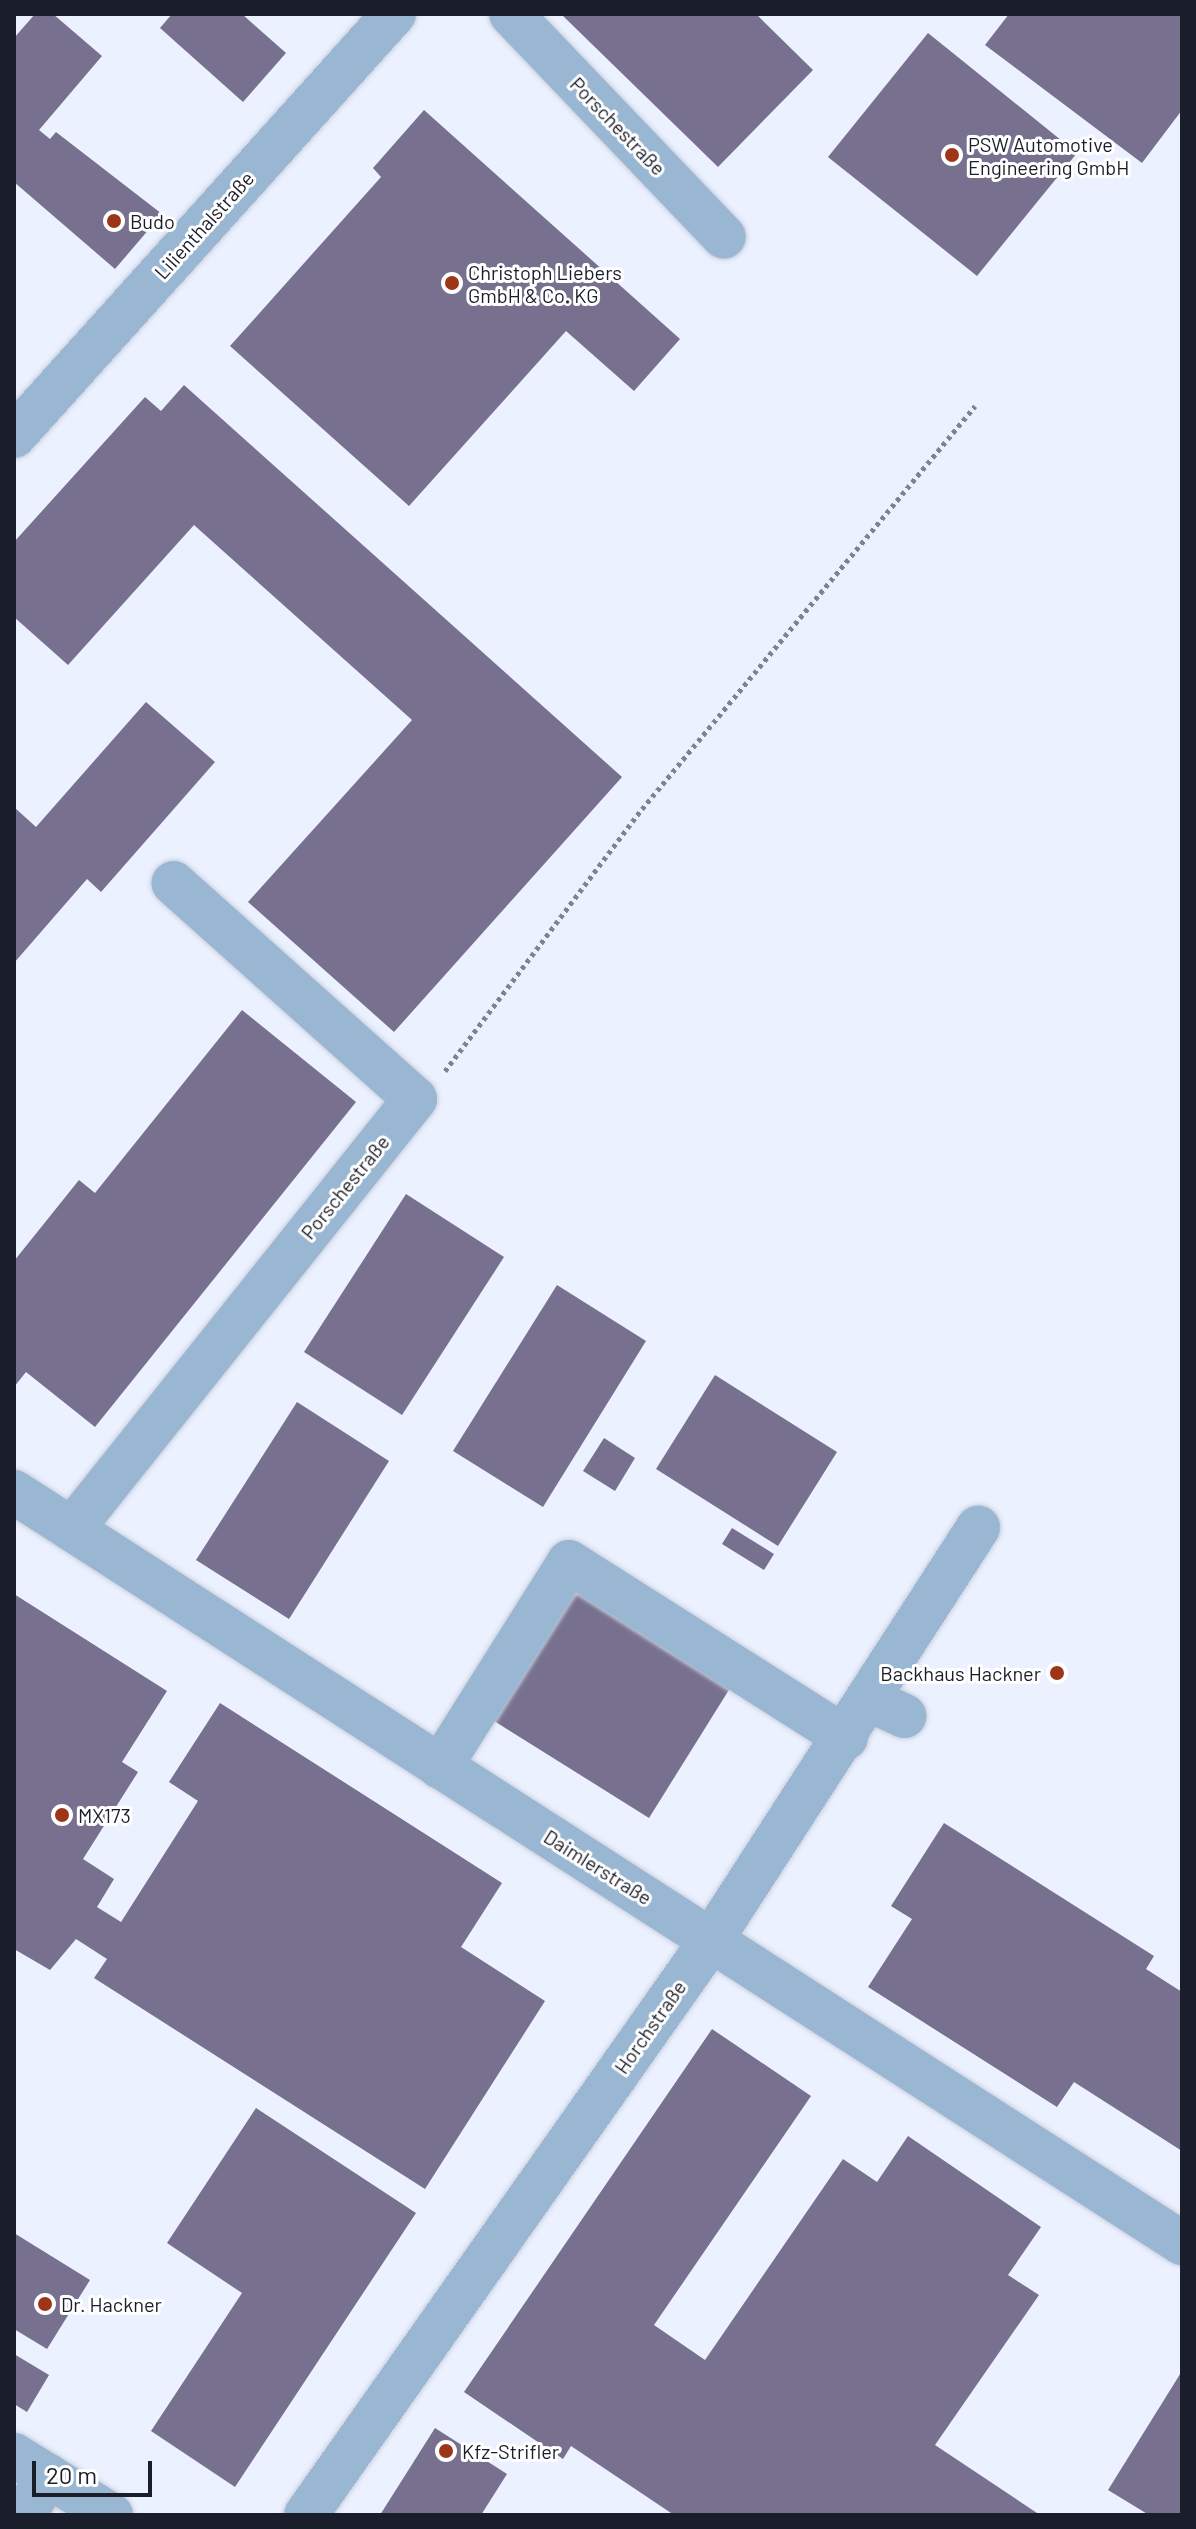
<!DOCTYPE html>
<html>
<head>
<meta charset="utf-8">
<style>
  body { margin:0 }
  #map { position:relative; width:1196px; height:2529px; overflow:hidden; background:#ecf1ff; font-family:Barlow,sans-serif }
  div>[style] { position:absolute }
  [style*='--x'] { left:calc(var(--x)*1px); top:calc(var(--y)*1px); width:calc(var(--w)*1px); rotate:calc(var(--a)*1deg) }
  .building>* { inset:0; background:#77708f }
  .path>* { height:5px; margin-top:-2.5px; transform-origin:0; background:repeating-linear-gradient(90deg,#7f8390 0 4px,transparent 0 8px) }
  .roads { filter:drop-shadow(0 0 2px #cacfdd) drop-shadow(0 0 2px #cacfdd) }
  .minor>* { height:44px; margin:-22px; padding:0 22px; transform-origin:22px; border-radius:22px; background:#99b7d2 }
  .dots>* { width:22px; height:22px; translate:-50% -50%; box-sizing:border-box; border:4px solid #fff; border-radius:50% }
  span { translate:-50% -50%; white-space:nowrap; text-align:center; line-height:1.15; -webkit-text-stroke:6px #fff; paint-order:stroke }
  .street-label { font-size:20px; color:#1a1e2a }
  .poi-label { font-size:20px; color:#1a1e2a }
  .left { translate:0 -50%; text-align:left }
  .right { translate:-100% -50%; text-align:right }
  .frame { position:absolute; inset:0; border:16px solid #1a1e2a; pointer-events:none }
  .scale { position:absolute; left:32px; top:2461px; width:120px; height:36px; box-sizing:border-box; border:4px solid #1a1e2a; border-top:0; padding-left:10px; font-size:24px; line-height:28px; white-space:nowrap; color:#1a1e2a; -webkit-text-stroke:6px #fff; paint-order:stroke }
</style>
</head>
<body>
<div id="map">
  <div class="building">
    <i style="clip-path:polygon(35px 14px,53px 14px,102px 56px,39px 130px,50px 139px,56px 132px,162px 214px,115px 269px,14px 182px,14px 38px)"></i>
    <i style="clip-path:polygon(172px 14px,242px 14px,286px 53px,243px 102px,160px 28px)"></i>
    <i style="clip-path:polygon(561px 14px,756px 14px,813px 70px,718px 167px)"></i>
    <i style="clip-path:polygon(1009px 14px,1182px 14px,1182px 110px,1142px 163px,985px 45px)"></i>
    <i style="clip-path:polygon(928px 33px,1077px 153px,977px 276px,828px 157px)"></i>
    <i style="clip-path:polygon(424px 110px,680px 339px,634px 391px,566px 331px,409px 506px,230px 346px,381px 177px,373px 168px)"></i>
    <i style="clip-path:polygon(184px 385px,622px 777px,394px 1032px,248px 902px,412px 720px,194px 525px,68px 665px,14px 617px,14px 542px,145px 397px,161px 411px)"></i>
    <i style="clip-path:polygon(146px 702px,215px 762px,101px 892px,87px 879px,14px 963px,14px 807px,36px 827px)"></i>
    <i style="clip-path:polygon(242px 1010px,356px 1102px,95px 1427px,26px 1372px,14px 1387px,14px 1261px,79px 1180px,95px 1193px)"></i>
    <i style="clip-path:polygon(406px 1194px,504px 1257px,402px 1415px,304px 1352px)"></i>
    <i style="clip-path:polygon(557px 1285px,646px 1341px,543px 1507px,453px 1451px)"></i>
    <i style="clip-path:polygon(715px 1375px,837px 1452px,778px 1546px,656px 1469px)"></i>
    <i style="clip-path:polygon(297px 1402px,389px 1461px,289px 1619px,196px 1560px)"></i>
    <i style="clip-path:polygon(604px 1438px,635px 1458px,615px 1491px,583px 1471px)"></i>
    <i style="clip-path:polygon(732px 1528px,774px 1554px,764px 1570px,722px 1544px)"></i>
    <i style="clip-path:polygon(574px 1587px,732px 1685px,649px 1818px,491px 1719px)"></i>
    <i style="clip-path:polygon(14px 1594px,167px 1691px,122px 1762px,138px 1772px,83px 1859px,114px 1879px,97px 1907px,121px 1922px,198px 1801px,169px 1782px,220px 1703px,502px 1883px,461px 1947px,545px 2001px,425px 2189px,94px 1978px,107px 1959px,76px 1939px,50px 1970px,14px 1949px)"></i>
    <i style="clip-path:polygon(944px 1823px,1154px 1956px,1146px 1969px,1182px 1992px,1182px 2151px,1074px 2082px,1057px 2107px,868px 1987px,912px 1919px,891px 1906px)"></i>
    <i style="clip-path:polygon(712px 2029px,811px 2096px,654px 2325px,705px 2360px,843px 2159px,877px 2182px,908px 2136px,1041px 2227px,1008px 2275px,1039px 2295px,935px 2445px,1040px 2515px,674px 2515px,571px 2446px,563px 2459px,464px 2392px)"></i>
    <i style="clip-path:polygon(256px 2108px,416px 2213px,235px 2487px,151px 2431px,242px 2293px,167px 2243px)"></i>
    <i style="clip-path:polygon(14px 2233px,90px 2280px,47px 2349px,14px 2329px)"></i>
    <i style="clip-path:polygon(14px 2354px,49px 2375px,27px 2412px,14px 2404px)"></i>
    <i style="clip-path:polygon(1182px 2371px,1182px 2515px,1149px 2515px,1108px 2490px)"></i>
    <i style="clip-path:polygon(435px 2428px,507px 2474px,481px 2515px,380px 2515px)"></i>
  </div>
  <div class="path">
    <i style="--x:445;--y:1071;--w:328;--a:-53.1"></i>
    <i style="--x:642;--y:809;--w:523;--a:-50.43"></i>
  </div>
  <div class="roads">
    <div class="minor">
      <i style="--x:511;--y:14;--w:308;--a:46.3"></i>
      <i style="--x:14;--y:436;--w:568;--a:-48"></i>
      <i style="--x:14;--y:1492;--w:1389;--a:32.74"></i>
      <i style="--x:72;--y:1529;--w:550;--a:-51.42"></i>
      <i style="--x:415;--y:1099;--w:324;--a:-138.2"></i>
      <i style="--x:870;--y:1700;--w:38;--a:25"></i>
      <i style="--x:440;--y:1767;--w:242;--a:-57.8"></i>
      <i style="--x:569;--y:1562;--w:328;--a:32.4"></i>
      <i style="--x:14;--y:2455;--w:114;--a:31.7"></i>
      <i style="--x:24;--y:2515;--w:46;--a:-58.4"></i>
      <i style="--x:306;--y:2515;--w:705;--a:-54.82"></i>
      <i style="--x:712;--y:1939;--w:490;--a:-57.1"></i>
    </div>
  </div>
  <div class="dots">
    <i style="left:952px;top:155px;background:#9d3518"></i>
    <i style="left:114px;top:221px;background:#9d3518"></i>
    <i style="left:452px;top:283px;background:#9d3518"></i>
    <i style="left:1057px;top:1673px;background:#9d3518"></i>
    <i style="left:62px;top:1815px;background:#9d3518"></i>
    <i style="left:45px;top:2304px;background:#9d3518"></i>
    <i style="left:446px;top:2451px;background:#9d3518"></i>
  </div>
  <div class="street-label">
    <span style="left:618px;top:126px;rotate:46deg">Porschestraße</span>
    <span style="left:204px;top:225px;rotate:-48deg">Lilienthalstraße</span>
    <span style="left:345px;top:1187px;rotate:-51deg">Porschestraße</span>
    <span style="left:598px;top:1867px;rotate:32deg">Daimlerstraße</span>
    <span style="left:650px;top:2027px;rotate:-55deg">Horchstraße</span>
  </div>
  <div class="poi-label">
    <span class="left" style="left:968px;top:156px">PSW Automotive<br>Engineering GmbH</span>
    <span class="left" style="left:130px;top:221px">Budo</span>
    <span class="left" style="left:468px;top:284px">Christoph Liebers<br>GmbH &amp; Co. KG</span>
    <span class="right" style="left:1041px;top:1673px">Backhaus Hackner</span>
    <span class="left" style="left:78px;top:1815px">MX173</span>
    <span class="left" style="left:61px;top:2304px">Dr. Hackner</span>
    <span class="left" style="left:462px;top:2451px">Kfz-Strifler</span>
  </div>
  <div class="frame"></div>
  <div class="scale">20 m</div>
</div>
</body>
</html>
